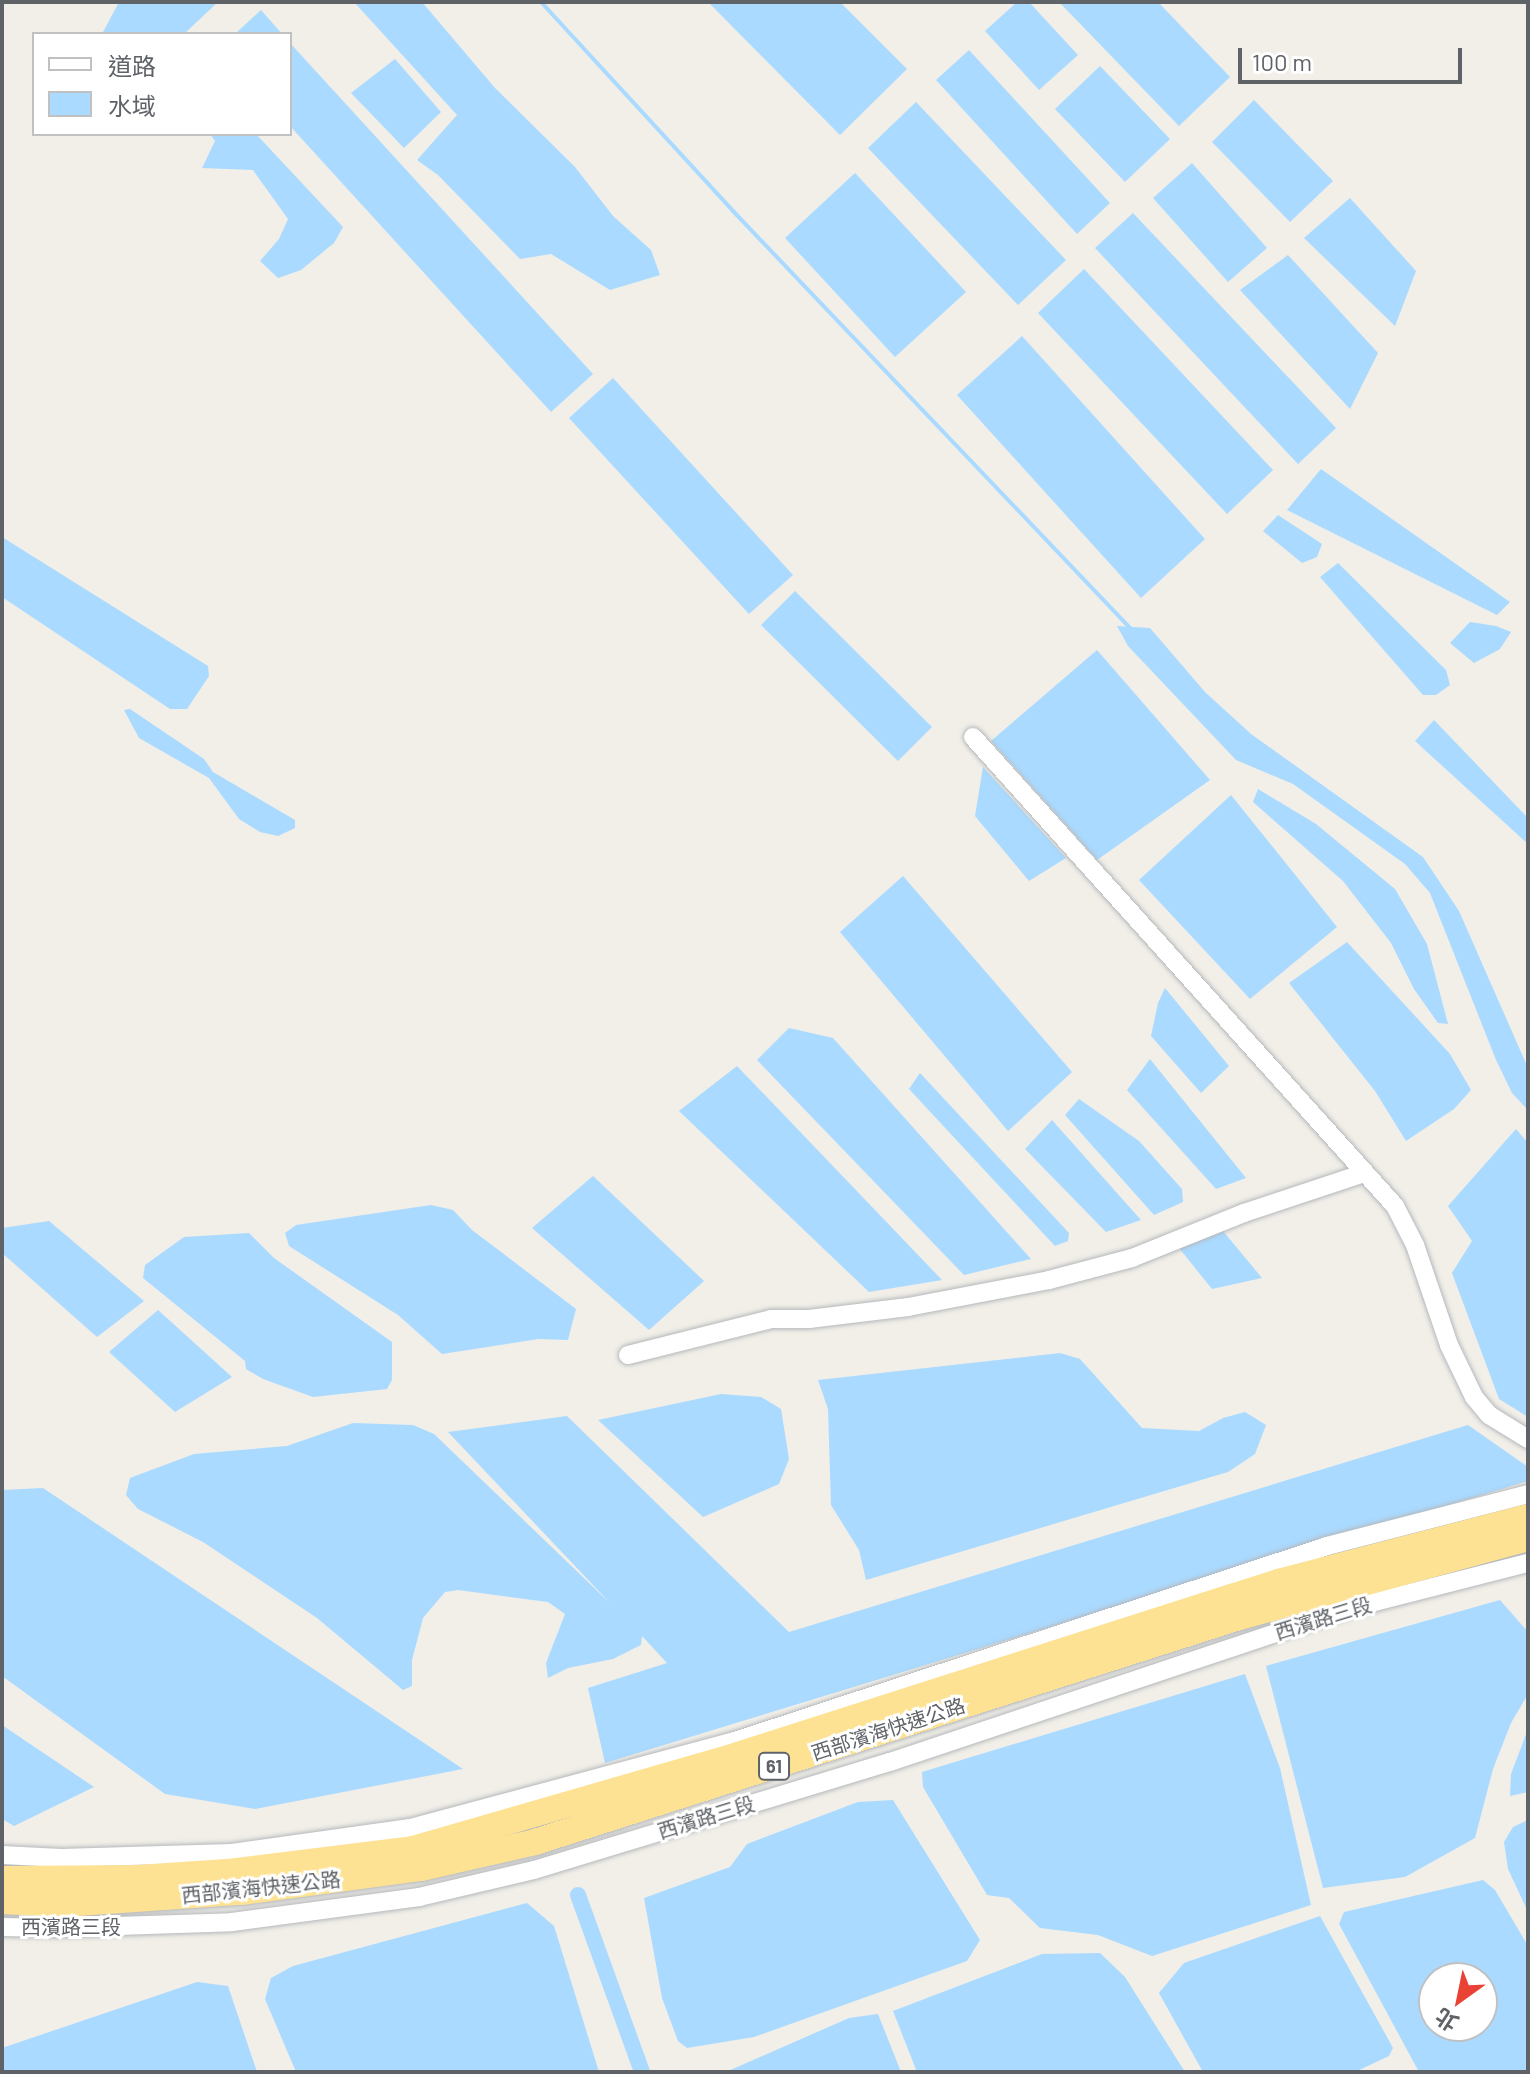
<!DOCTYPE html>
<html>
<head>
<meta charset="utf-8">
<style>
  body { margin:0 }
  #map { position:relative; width:1530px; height:2074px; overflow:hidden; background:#f1efe8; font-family:Barlow,"Noto Sans TC",sans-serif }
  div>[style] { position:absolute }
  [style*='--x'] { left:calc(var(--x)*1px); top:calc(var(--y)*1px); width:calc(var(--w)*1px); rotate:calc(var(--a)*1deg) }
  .water>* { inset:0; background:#aadaff }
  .stream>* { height:4px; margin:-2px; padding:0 2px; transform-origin:2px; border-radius:2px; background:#aadaff }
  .canal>* { height:16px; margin:-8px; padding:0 8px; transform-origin:8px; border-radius:8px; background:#aadaff }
  .roads { filter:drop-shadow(0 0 2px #b5b8bc) drop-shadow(0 0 2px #b5b8bc) }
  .minor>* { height:18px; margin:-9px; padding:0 9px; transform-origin:9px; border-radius:9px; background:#fff }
  .highway>* { height:26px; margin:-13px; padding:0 13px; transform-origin:13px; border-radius:13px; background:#fde293 }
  span { translate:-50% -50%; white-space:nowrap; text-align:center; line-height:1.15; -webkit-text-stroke:6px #fff; paint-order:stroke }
  .shield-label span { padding:2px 6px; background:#fff; border:2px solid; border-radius:6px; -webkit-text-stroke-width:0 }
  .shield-label { font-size:18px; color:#5f6368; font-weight:700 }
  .street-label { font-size:20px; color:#5f6368 }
  .frame { position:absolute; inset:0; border:4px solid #5f6368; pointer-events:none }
  .legend { position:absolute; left:32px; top:32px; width:260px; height:104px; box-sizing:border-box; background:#fff; border:2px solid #bfc1c3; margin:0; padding:10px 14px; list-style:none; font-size:24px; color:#5f6368 }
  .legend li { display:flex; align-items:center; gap:16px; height:40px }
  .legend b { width:40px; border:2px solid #bfc1c3 }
  .north { position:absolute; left:1418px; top:1962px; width:80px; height:80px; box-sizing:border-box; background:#fff; border:2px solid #bfc1c3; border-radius:50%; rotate:213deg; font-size:22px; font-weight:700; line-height:32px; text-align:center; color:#5f6368 }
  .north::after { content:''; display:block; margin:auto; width:28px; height:36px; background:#ea4335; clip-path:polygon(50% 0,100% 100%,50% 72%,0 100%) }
  .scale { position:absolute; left:1238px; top:48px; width:224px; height:36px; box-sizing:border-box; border:4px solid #5f6368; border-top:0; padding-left:10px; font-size:24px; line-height:28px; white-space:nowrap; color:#5f6368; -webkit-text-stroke:6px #fff; paint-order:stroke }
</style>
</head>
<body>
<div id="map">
  <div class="water">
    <i style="clip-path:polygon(119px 2px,218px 2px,184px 34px,102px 34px)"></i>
    <i style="clip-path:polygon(354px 2px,422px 2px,495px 88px,575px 167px,613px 216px,651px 250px,660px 275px,610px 290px,551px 254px,520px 259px,438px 175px,417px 160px,457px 115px)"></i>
    <i style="clip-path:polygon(708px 2px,840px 2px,907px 69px,840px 135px)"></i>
    <i style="clip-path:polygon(1017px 2px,1029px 2px,1078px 55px,1039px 90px,985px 31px)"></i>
    <i style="clip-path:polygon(1059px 2px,1158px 2px,1230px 77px,1179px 126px)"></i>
    <i style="clip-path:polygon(261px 10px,282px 34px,235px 34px)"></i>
    <i style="clip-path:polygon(290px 43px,593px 374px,551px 412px,290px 126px)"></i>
    <i style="clip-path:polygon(969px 50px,1110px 203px,1077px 234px,936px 80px)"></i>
    <i style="clip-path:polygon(395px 59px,441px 112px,404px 148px,351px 93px)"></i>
    <i style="clip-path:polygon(1100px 66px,1170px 139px,1125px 182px,1055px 109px)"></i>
    <i style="clip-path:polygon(1254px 100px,1333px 181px,1290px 222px,1212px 142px)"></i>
    <i style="clip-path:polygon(916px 102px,1066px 260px,1018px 305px,868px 148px)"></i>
    <i style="clip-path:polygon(210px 134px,256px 134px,343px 227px,334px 243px,301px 270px,278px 278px,260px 261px,279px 239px,288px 219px,253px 170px,202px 168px,215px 141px)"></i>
    <i style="clip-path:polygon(1192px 163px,1267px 248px,1228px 282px,1153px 198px)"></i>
    <i style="clip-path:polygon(855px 173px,966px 292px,895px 357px,785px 238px)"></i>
    <i style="clip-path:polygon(1350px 198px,1416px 271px,1395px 326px,1304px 238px)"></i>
    <i style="clip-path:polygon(1133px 213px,1336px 428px,1298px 464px,1095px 248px)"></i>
    <i style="clip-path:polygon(1288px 255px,1378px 353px,1350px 409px,1240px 290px)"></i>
    <i style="clip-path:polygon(1084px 269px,1273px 470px,1227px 514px,1038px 313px)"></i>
    <i style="clip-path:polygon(1022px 336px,1205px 539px,1141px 598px,957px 395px)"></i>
    <i style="clip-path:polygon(613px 378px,793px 575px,749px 614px,569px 418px)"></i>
    <i style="clip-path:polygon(1321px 469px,1510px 602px,1497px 615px,1287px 510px)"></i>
    <i style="clip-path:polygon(1278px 515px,1322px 544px,1317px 557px,1302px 563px,1263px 531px)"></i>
    <i style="clip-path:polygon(2px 537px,208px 666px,209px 676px,187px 709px,170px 709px,2px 597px)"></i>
    <i style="clip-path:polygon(1338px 563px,1446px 670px,1450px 685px,1436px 695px,1423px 695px,1320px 577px)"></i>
    <i style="clip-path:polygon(795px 591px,932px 727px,898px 761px,761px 625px)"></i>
    <i style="clip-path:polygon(1470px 622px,1496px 626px,1511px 632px,1500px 649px,1474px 663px,1450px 643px)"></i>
    <i style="clip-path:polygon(1117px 626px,1150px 628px,1205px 692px,1251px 734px,1423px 857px,1459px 911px,1528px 1068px,1528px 1110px,1512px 1093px,1496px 1060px,1430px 893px,1405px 864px,1293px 784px,1236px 760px,1128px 646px)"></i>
    <i style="clip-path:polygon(1097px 650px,1210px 780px,1097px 860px,991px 741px)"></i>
    <i style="clip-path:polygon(130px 709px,204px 759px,213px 772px,295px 820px,295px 828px,278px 836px,260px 832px,239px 819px,209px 778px,139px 738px,124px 710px)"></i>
    <i style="clip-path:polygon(1434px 720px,1528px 818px,1528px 844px,1415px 741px)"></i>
    <i style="clip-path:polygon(983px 767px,1066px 858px,1029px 881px,975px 816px)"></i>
    <i style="clip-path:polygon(1258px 789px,1316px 824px,1395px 889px,1427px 944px,1448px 1024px,1438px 1023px,1414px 989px,1391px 943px,1343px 881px,1253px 802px)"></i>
    <i style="clip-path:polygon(1231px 795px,1337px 927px,1250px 999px,1139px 880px)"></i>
    <i style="clip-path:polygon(903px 876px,1072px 1072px,1008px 1131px,840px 932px)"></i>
    <i style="clip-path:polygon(1347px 942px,1450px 1054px,1471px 1090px,1454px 1109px,1406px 1141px,1375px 1091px,1289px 983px)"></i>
    <i style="clip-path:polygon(1165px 988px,1229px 1066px,1201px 1093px,1151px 1036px,1158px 1003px)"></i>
    <i style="clip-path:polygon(789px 1028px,833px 1038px,1031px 1259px,964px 1275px,757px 1060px)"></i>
    <i style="clip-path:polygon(1150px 1059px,1246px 1178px,1216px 1189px,1127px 1090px)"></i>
    <i style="clip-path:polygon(737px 1066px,942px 1280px,869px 1292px,679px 1111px)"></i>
    <i style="clip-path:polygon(920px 1073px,1069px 1233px,1068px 1241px,1055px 1246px,909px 1089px)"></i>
    <i style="clip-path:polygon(1079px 1099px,1139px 1141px,1182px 1189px,1183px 1202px,1154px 1215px,1065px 1115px)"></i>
    <i style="clip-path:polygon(1052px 1120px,1141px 1220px,1106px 1232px,1025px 1149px)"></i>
    <i style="clip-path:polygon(1516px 1129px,1528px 1143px,1528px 1417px,1499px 1399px,1452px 1273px,1472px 1241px,1448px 1206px)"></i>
    <i style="clip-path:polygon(593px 1176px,704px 1281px,649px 1330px,532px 1228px)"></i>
    <i style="clip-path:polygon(431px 1205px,453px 1210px,472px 1230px,576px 1309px,568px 1340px,538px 1339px,442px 1354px,398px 1315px,289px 1246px,285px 1233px,296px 1225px)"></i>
    <i style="clip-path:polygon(49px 1221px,144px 1301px,97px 1337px,2px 1253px,2px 1228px)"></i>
    <i style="clip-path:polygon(1223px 1231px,1262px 1278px,1212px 1289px,1179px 1248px)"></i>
    <i style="clip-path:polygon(249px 1233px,274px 1258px,392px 1342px,392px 1380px,387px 1389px,313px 1397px,263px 1379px,246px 1369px,245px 1361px,143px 1278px,145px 1265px,184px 1237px)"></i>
    <i style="clip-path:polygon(158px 1310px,232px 1377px,175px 1412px,109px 1352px)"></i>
    <i style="clip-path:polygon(1060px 1353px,1080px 1359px,1142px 1428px,1199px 1431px,1223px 1418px,1245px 1412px,1266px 1425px,1255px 1454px,1228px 1472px,866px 1580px,859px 1550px,831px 1505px,828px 1409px,818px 1380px)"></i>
    <i style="clip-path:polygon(721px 1394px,761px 1397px,781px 1409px,789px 1459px,779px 1484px,703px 1517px,598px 1420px)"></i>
    <i style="clip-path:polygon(567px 1416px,789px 1632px,1468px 1425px,1528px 1467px,1528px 1481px,605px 1763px,588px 1688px,667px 1663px,642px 1636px,641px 1645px,613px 1659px,568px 1668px,548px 1678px,546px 1663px,565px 1614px,548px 1602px,458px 1590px,445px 1592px,423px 1618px,412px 1660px,412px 1686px,403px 1690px,317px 1618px,203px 1542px,138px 1509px,126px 1495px,130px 1478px,194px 1454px,287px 1446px,353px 1423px,413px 1425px,434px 1434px,611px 1604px,448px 1432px)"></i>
    <i style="clip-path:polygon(43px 1488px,463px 1769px,255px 1809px,165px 1794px,2px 1676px,2px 1490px)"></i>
    <i style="clip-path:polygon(1500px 1600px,1528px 1632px,1528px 1694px,1511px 1723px,1493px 1769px,1475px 1838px,1405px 1877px,1323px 1888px,1266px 1666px)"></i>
    <i style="clip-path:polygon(1245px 1674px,1280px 1768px,1311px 1905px,1152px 1956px,1098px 1935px,1040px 1928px,1009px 1898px,987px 1895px,923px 1787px,922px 1772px)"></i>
    <i style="clip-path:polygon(2px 1725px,94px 1787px,14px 1826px,2px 1819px)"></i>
    <i style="clip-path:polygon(1528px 1729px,1528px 1792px,1510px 1796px,1511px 1774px)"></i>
    <i style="clip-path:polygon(893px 1800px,980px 1940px,967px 1961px,754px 2037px,687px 2048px,678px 2041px,662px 1998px,644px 1898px,730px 1867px,747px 1844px,858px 1802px)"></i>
    <i style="clip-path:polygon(1528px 1820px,1528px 1912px,1508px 1869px,1504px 1842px,1513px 1827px)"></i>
    <i style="clip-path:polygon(evenodd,1483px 1880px,1495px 1890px,1528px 1946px,1528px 2072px,1419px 2072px,1339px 1924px,1344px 1912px,1483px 1880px,1434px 1978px,1482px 1978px,1482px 2026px,1434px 2026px,1434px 1978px)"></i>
    <i style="clip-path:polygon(527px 1903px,554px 1926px,599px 2072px,296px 2072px,265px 1999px,271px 1978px,293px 1966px)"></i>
    <i style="clip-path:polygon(1320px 1916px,1393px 2048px,1389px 2056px,1355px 2072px,1203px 2072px,1159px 1993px,1184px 1963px)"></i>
    <i style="clip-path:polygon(1100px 1953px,1125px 1977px,1185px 2072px,917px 2072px,893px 2011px,1042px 1954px)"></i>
    <i style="clip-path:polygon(197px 1982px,228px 1986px,257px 2072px,2px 2072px,2px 2048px)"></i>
    <i style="clip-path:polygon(878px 2014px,901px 2072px,726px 2072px,849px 2018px)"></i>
  </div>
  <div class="stream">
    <i style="--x:541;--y:2;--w:284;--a:47.4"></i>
    <i style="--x:733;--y:211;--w:577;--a:46.4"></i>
  </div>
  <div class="canal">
    <i style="--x:578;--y:1895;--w:188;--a:70.1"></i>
  </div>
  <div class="roads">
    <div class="minor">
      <i style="--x:973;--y:737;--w:631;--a:48.02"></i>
      <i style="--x:1395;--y:1206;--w:44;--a:62.9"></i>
      <i style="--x:1415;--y:1245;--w:106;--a:71.2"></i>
      <i style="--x:1449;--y:1345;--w:58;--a:64.3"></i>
      <i style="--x:1474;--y:1397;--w:23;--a:50"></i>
      <i style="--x:1489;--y:1415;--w:46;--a:31.6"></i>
      <i style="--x:628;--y:1355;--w:147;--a:-14.1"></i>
      <i style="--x:771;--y:1319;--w:38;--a:0"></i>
      <i style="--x:809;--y:1319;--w:100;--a:-6.9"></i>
      <i style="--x:908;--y:1307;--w:144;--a:-10.8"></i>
      <i style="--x:1049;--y:1280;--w:86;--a:-14.8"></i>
      <i style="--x:1132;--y:1258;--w:121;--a:-21.9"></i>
      <i style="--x:1244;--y:1213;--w:126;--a:-18.4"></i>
      <i style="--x:2;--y:1855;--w:59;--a:2.9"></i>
      <i style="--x:61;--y:1858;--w:171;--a:-1.7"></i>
      <i style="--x:232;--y:1853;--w:180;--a:-8"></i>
      <i style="--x:410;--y:1828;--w:336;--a:-15"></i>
      <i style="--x:735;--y:1741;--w:623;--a:-18.23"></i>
      <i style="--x:1327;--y:1546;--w:208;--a:-14.5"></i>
      <i style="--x:2;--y:1927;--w:53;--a:1.1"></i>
      <i style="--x:55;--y:1928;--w:177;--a:-1.9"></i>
      <i style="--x:232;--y:1922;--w:189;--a:-7.6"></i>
      <i style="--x:419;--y:1897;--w:118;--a:-13.2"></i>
      <i style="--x:534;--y:1870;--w:372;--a:-16.9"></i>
      <i style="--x:890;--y:1762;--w:482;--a:-18.5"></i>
      <i style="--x:1347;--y:1609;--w:187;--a:-14.3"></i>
    </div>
    <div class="highway">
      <i style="--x:2;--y:1879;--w:136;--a:-0.4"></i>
      <i style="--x:138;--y:1878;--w:99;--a:-4"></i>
      <i style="--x:237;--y:1871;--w:177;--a:-7.1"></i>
      <i style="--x:413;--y:1849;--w:338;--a:-16.1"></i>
      <i style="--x:738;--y:1755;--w:567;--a:-17.76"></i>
      <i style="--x:1278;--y:1582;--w:258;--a:-14.6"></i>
      <i style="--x:2;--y:1901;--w:61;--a:2.8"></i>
      <i style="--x:63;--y:1904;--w:178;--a:-3.9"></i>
      <i style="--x:241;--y:1892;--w:182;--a:-7.6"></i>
      <i style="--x:421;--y:1868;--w:117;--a:-12.8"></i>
      <i style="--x:535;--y:1842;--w:739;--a:-17.72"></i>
      <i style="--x:1239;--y:1617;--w:300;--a:-15.3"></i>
    </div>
  </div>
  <div class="shield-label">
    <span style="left:774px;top:1766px">61</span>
  </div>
  <div class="street-label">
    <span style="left:1323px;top:1618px;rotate:-17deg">西濱路三段</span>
    <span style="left:888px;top:1729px;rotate:-18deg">西部濱海快速公路</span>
    <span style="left:706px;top:1817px;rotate:-17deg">西濱路三段</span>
    <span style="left:261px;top:1887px;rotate:-6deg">西部濱海快速公路</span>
    <span style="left:71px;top:1926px">西濱路三段</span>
  </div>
  <div class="frame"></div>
  <ul class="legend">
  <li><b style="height:10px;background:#fff"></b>道路</li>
  <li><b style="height:22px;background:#aadaff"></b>水域</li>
  </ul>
  <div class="north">北</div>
  <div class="scale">100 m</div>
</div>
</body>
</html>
